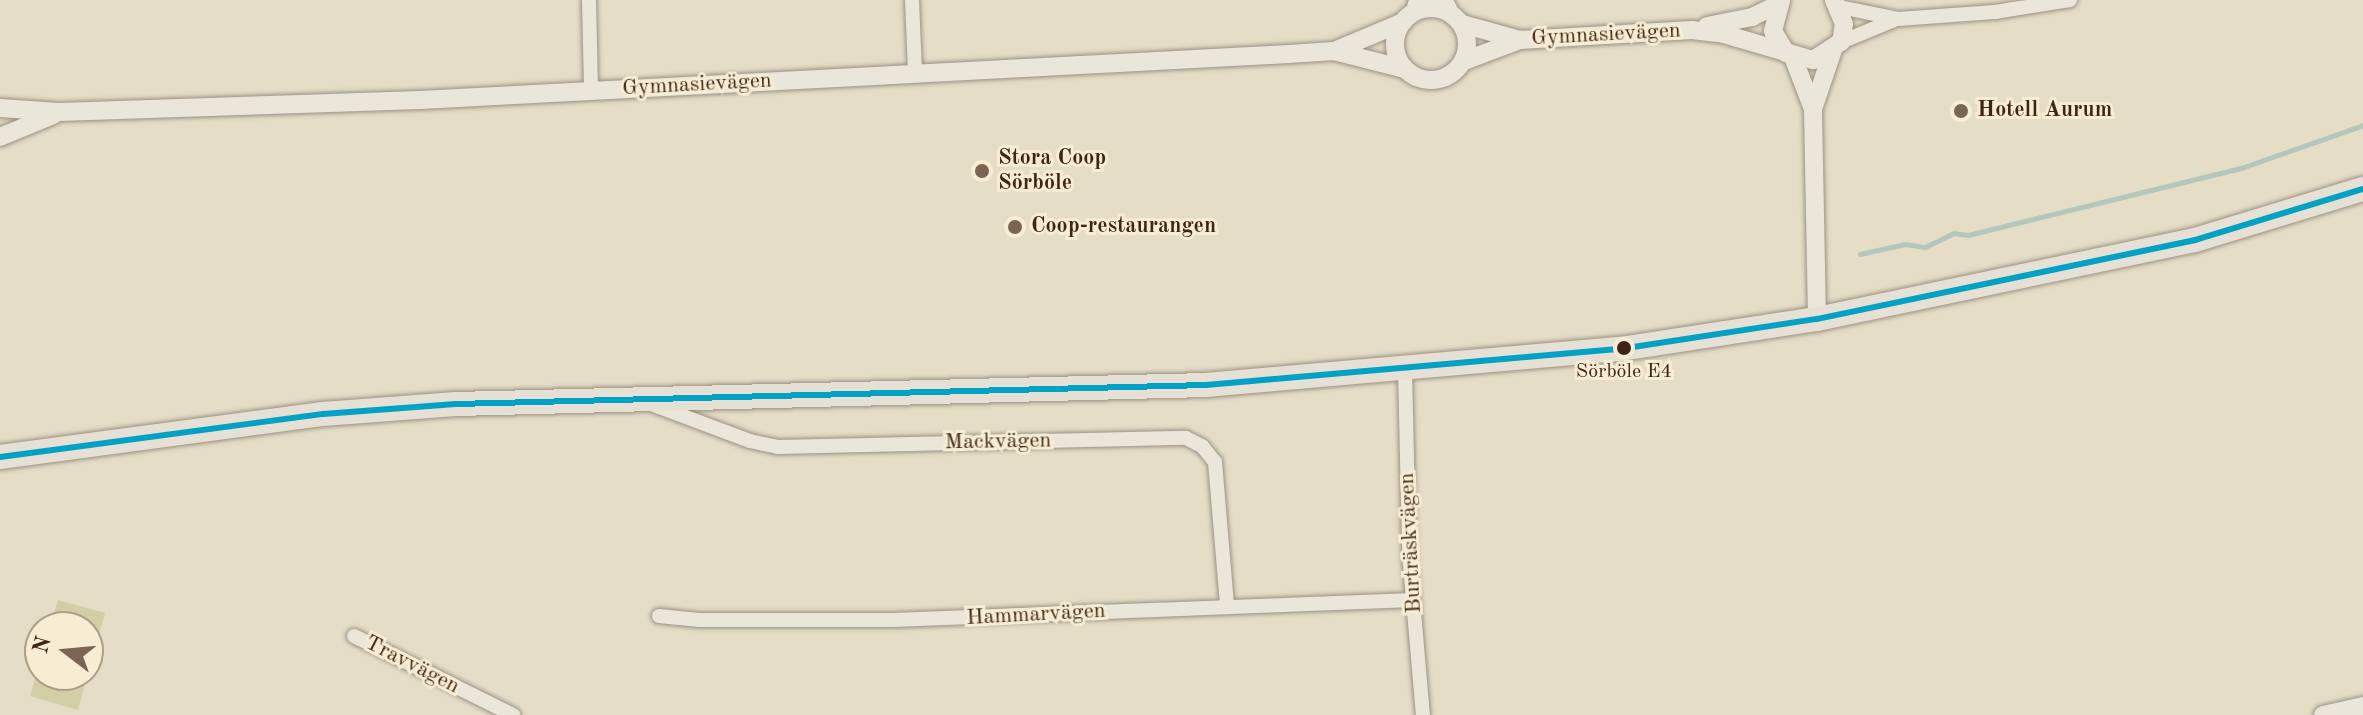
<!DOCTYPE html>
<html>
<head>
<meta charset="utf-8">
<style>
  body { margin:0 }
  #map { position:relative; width:2363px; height:715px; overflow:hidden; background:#e5ddc6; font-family:"Old Standard TT",serif }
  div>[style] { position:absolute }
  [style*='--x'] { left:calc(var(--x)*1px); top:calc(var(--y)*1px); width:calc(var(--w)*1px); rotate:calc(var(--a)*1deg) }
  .green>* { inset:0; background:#d2cea5 }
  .stream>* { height:5px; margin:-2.5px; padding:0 2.5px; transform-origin:2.5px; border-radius:2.5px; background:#b3c7bc }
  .roads { filter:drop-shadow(0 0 2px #9b9284) drop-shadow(0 0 2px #9b9284) }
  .minor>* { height:14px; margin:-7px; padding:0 7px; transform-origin:7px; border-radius:7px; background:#eae6da }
  .tertiary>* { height:18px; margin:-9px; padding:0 9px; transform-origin:9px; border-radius:9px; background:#eae6da }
  .tertiary>.ring { margin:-9px; padding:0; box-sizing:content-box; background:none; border:18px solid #eae6da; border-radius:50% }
  .trunk>* { height:24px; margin:-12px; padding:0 12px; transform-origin:12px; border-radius:12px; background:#e6e1d4 }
  .bus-1>* { height:6px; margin:-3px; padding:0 3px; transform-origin:3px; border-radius:3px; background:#03a2c5 }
  .dots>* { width:22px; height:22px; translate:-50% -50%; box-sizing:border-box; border:4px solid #f7edd2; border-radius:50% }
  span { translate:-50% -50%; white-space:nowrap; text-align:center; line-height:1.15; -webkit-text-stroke:6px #f7edd2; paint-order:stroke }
  .bus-label { font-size:20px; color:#402517 }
  .street-label { font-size:22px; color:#402517 }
  .poi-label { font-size:22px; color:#402517; font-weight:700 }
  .left { translate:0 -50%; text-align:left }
  .north { position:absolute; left:24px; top:611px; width:80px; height:80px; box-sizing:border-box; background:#f7edd2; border:2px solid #ae9d87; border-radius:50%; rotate:286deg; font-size:22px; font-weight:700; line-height:32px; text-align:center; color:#402517 }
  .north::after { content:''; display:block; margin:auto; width:28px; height:36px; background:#7a6554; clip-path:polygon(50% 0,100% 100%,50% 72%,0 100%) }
</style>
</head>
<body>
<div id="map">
  <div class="green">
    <i style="clip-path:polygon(58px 600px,105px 613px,88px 673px,88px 627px,50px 627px)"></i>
    <i style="clip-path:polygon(40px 662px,40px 675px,87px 675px,78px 710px,30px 696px)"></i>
  </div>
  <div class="stream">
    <i style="--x:1860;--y:254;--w:46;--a:-12.5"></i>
    <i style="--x:1905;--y:244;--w:20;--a:9"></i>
    <i style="--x:1925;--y:247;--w:32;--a:-26"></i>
    <i style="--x:1954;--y:233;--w:14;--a:8"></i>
    <i style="--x:1968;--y:235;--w:284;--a:-13.8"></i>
    <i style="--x:2244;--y:167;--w:126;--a:-19.4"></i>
  </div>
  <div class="roads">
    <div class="minor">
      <i style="--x:589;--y:0;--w:91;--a:88.7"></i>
      <i style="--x:912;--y:0;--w:73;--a:87.6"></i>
      <i style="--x:1446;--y:0;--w:17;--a:65"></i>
      <i style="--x:1840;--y:7;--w:59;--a:11.7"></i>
      <i style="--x:1898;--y:19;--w:97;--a:-4.1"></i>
      <i style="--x:1995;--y:12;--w:76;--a:-9.1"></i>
      <i style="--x:1412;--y:14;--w:15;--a:-74"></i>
      <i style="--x:1841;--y:42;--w:57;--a:-22.5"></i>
      <i style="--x:1405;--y:370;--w:183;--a:88.7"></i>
      <i style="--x:1409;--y:553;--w:163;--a:85.1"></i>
      <i style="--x:651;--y:404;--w:106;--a:20.5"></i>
      <i style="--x:750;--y:441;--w:29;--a:12"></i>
      <i style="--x:778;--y:447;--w:408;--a:-1.3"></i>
      <i style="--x:1186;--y:438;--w:18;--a:27"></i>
      <i style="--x:1202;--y:446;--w:21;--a:51"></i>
      <i style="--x:1215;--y:462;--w:144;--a:85.2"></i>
      <i style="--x:659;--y:616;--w:40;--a:5.7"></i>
      <i style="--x:699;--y:620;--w:194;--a:0"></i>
      <i style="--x:893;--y:620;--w:520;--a:-2.2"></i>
      <i style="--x:354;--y:636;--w:178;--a:26.4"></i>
    </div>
    <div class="tertiary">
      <i style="--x:1781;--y:1;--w:31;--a:105"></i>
      <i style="--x:1773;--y:31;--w:26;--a:59"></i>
      <i class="ring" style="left:1395px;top:8px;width:54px;height:54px"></i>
      <i style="--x:1462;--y:24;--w:60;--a:15.4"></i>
      <i style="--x:1707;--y:26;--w:46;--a:-11.3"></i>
      <i style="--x:1752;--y:17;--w:28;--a:-26"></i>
      <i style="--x:1334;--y:51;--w:73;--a:14.2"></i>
      <i style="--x:1793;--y:57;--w:56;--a:69"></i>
      <i style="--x:1464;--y:61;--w:60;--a:-20.6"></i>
      <i style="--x:1520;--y:40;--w:172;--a:-3.3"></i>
      <i style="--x:1692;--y:30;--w:32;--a:7"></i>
      <i style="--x:1724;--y:34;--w:93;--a:16.3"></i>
      <i style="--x:1813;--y:60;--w:33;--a:-33"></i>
      <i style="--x:1841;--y:42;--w:18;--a:-81"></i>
      <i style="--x:1844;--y:24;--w:26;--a:-113"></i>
      <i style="--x:0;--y:108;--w:59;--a:3.9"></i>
      <i style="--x:59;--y:112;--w:361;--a:-1.9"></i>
      <i style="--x:420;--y:100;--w:870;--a:-3.03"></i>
      <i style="--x:1289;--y:54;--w:45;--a:-3.8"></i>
      <i style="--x:1334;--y:51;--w:75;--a:-22.8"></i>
      <i style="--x:0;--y:137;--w:57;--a:-22.5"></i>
      <i style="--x:1817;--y:319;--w:210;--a:-91.1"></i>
      <i style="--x:1813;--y:109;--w:62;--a:-71.3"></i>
      <i style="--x:2323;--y:715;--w:41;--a:-12.7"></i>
    </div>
    <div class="trunk">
      <i style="--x:0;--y:457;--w:326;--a:-7.6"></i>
      <i style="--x:323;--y:414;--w:133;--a:-4.3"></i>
      <i style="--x:456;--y:404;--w:750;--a:-1.45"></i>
      <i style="--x:1206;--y:385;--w:416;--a:-5"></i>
      <i style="--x:1620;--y:349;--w:199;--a:-8.7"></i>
      <i style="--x:1817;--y:319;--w:386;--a:-11.8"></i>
      <i style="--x:2195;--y:240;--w:176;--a:-16.9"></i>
    </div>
  </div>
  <div class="bus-1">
    <i style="--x:0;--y:457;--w:326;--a:-7.6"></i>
    <i style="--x:323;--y:414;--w:133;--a:-4.3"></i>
    <i style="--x:456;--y:404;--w:750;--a:-1.45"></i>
    <i style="--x:1206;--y:385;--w:416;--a:-5"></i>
    <i style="--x:1620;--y:349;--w:199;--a:-8.7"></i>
    <i style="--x:1817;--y:319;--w:386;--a:-11.8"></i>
    <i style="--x:2195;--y:240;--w:176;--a:-16.9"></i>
  </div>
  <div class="dots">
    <i style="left:1961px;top:111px;background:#7a6554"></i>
    <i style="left:982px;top:171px;background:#7a6554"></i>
    <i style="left:1015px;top:227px;background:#7a6554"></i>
    <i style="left:1624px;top:348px;background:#402517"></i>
  </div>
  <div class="bus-label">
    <span style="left:1624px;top:372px">Sörböle E4</span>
  </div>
  <div class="street-label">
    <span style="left:1606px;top:35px;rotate:-3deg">Gymnasievägen</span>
    <span style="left:697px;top:85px;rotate:-3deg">Gymnasievägen</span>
    <span style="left:998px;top:442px;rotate:-1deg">Mackvägen</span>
    <span style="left:1411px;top:543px;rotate:-93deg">Burträskvägen</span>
    <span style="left:1036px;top:615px;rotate:-3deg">Hammarvägen</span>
    <span style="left:412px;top:665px;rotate:27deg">Travvägen</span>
  </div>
  <div class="poi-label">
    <span class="left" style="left:1977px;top:111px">Hotell Aurum</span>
    <span class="left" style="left:998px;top:171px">Stora Coop<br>Sörböle</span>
    <span class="left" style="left:1031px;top:227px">Coop-restaurangen</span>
  </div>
  <div class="north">N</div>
</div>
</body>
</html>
